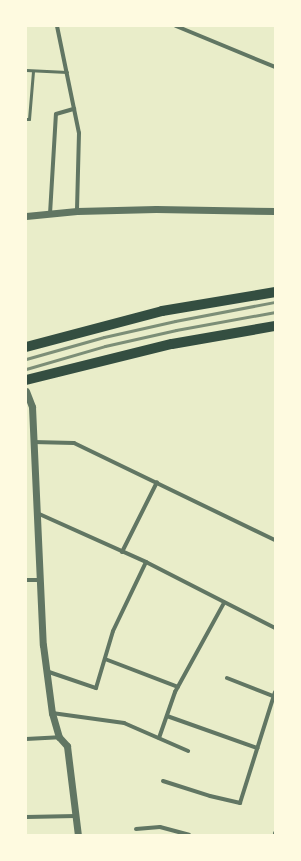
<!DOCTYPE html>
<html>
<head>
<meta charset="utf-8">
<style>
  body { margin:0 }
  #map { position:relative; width:301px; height:861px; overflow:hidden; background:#e9edc9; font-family:Quicksand,sans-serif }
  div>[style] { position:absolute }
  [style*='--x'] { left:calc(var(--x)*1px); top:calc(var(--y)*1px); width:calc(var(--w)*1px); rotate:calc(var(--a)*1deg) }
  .service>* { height:3px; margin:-1.5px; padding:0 1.5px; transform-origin:1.5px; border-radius:1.5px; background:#617663 }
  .minor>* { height:4px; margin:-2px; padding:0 2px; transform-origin:2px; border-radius:2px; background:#617663 }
  .tertiary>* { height:7px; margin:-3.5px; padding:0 3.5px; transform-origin:3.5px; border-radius:3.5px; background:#617663 }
  .primary>* { height:10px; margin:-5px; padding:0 5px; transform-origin:5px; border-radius:5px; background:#344e41 }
  .rail>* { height:3px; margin:-1.5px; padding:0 1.5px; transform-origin:1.5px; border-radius:1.5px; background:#7c8e77 }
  span { translate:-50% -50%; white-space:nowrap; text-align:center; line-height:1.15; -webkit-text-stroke:4px #fefae0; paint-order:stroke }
  .frame { position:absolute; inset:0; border:27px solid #fefae0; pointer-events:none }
</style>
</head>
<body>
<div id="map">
  <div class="service">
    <i style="--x:26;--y:70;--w:41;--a:2.8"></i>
    <i style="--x:26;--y:119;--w:3;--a:0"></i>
    <i style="--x:29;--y:119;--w:48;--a:-85.2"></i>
  </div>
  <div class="minor">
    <i style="--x:57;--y:26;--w:109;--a:78.4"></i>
    <i style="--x:79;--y:133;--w:78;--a:91.5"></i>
    <i style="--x:176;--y:26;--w:107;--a:22.5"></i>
    <i style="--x:50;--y:214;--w:100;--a:-86.6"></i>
    <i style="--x:56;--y:114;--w:19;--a:-16"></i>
    <i style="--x:33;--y:442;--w:41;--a:1.4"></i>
    <i style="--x:74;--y:443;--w:223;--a:25.8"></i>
    <i style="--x:37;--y:513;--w:120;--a:24.2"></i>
    <i style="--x:146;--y:562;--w:145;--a:27.1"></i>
    <i style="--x:122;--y:552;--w:78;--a:-63.4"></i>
    <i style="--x:26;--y:580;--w:15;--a:0"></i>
    <i style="--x:105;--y:659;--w:78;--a:21"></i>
    <i style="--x:46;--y:671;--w:53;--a:18.8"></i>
    <i style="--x:96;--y:688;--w:59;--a:-73.4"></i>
    <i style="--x:113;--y:631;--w:76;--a:-64.4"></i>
    <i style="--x:227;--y:678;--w:49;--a:21.4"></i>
    <i style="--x:52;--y:713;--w:73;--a:7.9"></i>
    <i style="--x:124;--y:723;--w:70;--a:23.6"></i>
    <i style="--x:167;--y:716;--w:96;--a:19.6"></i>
    <i style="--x:159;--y:738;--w:49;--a:-70.8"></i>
    <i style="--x:175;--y:692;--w:102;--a:-61.2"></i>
    <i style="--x:26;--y:739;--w:33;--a:-3"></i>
    <i style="--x:163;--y:781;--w:49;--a:17.7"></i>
    <i style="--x:210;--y:796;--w:31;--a:13"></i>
    <i style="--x:240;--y:803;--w:116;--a:-72.5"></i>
    <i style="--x:26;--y:817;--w:50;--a:-1.1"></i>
    <i style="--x:136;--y:829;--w:24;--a:-5"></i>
    <i style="--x:160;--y:827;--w:30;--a:15"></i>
    <i style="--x:275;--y:835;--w:2;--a:-90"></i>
  </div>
  <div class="tertiary">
    <i style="--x:26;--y:216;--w:51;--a:-5.6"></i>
    <i style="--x:77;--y:211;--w:79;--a:-1.5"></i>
    <i style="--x:156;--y:209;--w:119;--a:1"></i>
    <i style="--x:26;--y:391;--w:17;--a:69"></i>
    <i style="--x:32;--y:407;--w:238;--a:87.4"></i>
    <i style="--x:43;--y:645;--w:69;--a:82.5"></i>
    <i style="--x:52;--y:713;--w:25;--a:74"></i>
    <i style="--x:59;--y:737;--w:12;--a:48"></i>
    <i style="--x:67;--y:746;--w:90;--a:83"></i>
  </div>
  <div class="primary">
    <i style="--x:26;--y:347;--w:141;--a:-14.8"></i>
    <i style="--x:162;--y:311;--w:115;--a:-9.5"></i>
    <i style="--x:26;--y:380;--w:150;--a:-13.9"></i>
    <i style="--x:172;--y:344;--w:105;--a:-9.9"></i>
  </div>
  <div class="rail">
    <i style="--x:26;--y:359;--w:81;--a:-15.8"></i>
    <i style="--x:104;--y:337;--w:73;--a:-12.7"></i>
    <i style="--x:175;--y:321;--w:102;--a:-10.8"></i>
    <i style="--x:26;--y:369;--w:82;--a:-16.2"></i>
    <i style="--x:105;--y:346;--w:73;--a:-12.7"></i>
    <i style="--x:176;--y:330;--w:101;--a:-10.3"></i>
  </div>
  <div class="frame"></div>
</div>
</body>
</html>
